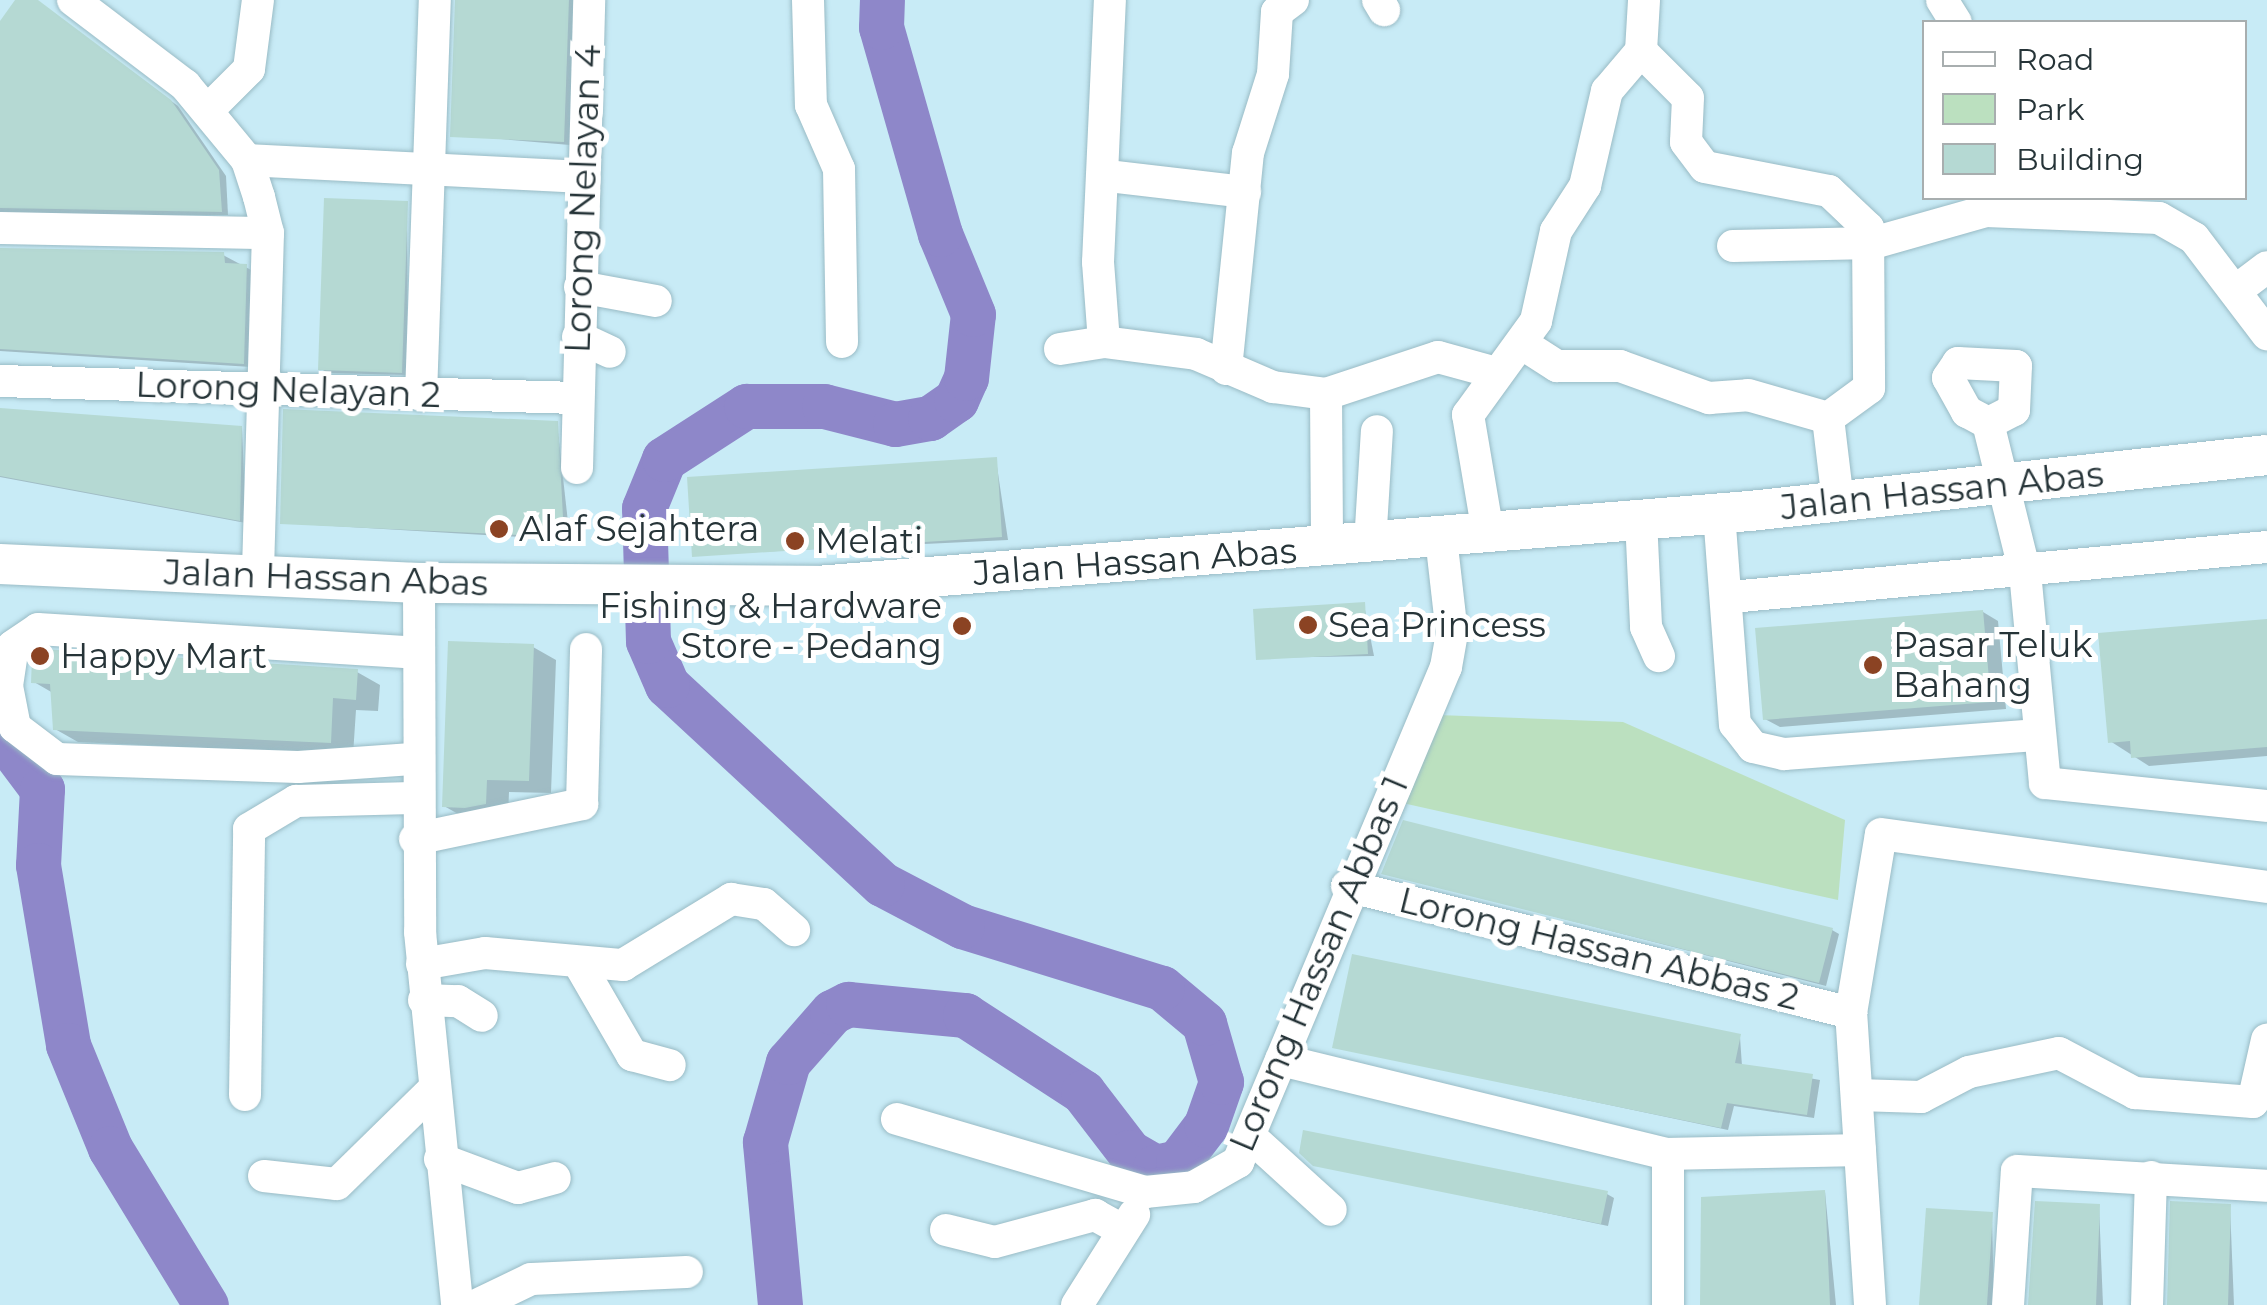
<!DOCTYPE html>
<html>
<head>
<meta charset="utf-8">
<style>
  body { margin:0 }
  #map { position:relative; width:2267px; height:1305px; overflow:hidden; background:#c8ebf6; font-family:Montserrat,sans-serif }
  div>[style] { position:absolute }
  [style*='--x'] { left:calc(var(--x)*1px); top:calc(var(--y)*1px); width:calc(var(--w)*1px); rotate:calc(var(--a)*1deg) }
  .green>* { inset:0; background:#bbe0bf }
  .shadow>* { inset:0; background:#0003 }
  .river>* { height:45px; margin:-22.5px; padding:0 22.5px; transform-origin:22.5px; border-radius:22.5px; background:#8e87c9 }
  .building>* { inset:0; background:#b5d9d3 }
  .roads { filter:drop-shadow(0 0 2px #99bbc5) drop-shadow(0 0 2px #99bbc5) }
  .minor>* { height:32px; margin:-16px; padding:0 16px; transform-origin:16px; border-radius:16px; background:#fff }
  .major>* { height:40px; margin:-20px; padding:0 20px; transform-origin:20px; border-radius:20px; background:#fff }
  .dots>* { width:28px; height:28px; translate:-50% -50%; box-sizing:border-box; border:5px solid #fff; border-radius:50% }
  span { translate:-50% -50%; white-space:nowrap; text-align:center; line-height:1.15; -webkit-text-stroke:10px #fff; paint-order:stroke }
  .street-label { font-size:35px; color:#263438 }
  .poi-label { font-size:35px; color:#263438 }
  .left { translate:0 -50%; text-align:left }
  .right { translate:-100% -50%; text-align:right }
  .legend { position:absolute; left:1922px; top:20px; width:325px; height:180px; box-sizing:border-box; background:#fff; border:2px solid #a8aeaf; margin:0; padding:12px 18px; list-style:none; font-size:30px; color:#263438 }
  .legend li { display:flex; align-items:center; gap:20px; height:50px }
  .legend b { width:50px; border:2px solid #a8aeaf }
</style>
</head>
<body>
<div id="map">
  <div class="green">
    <i style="clip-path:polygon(1438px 715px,1623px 722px,1845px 820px,1838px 900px,1398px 802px)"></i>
  </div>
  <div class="shadow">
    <i style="clip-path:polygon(18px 0,34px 0,178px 106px,226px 176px,228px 215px,0 216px,0 26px)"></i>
    <i style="clip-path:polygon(456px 0,577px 0,570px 145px,453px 135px)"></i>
    <i style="clip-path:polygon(407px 204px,408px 375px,328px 373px,321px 369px)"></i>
    <i style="clip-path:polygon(0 251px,223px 255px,253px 271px,251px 367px,0 351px)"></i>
    <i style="clip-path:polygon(0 410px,242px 428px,246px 523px,0 477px)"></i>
    <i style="clip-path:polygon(557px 424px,570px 540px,282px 523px)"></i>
    <i style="clip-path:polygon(996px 460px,1008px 540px,695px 555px)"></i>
    <i style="clip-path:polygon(1364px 605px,1374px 656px,1259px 658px)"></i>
    <i style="clip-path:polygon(1983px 612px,1998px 621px,2006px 709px,1780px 727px,1765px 719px)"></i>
    <i style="clip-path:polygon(2267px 622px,2267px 756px,2149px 766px,2110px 741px)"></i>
    <i style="clip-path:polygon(533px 647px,556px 660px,551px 793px,509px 792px,508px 816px,467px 819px,444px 806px)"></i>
    <i style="clip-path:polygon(357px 672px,380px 685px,378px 711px,356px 710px,353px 755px,78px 742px,55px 729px,53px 693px,34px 682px)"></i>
    <i style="clip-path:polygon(1384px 873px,1832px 930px,1839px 934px,1826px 986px)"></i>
    <i style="clip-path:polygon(1740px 1037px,1742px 1066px,1820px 1080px,1814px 1118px,1734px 1106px,1728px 1130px,1335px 1047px)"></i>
    <i style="clip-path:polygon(1314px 1164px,1607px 1194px,1614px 1198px,1608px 1226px)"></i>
    <i style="clip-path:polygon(1825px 1192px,1836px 1305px,1702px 1305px)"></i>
    <i style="clip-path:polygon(2099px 1206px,2103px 1305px,2031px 1305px)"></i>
    <i style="clip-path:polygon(2230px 1206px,2234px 1305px,2167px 1305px)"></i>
    <i style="clip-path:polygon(1992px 1215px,1994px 1305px,1922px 1305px)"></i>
  </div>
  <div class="river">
    <i style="--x:0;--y:733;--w:70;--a:53.1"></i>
    <i style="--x:42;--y:789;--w:76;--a:93"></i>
    <i style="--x:38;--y:865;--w:182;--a:80.5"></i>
    <i style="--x:68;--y:1045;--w:111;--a:67.8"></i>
    <i style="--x:110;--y:1148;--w:184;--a:58.6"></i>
    <i style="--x:780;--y:1305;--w:164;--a:-95.3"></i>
    <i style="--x:765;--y:1142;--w:83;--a:-74"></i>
    <i style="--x:788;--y:1062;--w:67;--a:-48.7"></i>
    <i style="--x:832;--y:1012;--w:18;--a:-27"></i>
    <i style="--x:848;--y:1004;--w:118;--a:5.4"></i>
    <i style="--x:965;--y:1015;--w:141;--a:33.1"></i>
    <i style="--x:1083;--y:1092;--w:76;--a:52.5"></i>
    <i style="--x:1129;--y:1152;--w:30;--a:30"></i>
    <i style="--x:1155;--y:1167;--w:24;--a:-12"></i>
    <i style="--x:1178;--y:1162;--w:46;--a:-52.9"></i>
    <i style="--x:1206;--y:1125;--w:46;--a:-70.8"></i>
    <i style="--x:1221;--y:1082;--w:61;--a:-106.1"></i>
    <i style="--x:1204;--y:1023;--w:55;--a:-140.2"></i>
    <i style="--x:1162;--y:988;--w:209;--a:-162.8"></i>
    <i style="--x:962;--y:926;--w:90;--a:-152.3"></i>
    <i style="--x:882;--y:884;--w:293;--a:-137.2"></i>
    <i style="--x:667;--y:685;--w:48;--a:-113.4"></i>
    <i style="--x:648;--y:641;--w:133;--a:-91.7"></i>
    <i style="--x:644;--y:508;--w:53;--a:-67.8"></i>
    <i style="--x:664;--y:459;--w:98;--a:-32.9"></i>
    <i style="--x:746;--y:406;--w:78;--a:0"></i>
    <i style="--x:824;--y:406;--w:73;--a:14.2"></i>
    <i style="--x:895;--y:424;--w:36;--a:-10"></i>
    <i style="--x:930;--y:418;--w:32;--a:-35"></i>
    <i style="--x:956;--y:400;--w:24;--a:-66"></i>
    <i style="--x:966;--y:378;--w:64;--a:-83.8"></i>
    <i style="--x:973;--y:314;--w:87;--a:-112.4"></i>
    <i style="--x:940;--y:234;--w:215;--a:-105.9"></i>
    <i style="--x:881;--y:27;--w:27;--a:-88"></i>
  </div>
  <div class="building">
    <i style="clip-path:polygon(15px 0,38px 0,171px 100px,219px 170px,222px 212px,0 208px,0 21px)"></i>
    <i style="clip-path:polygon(455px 0,569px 0,564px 142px,450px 137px)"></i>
    <i style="clip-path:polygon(324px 198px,408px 201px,402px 373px,318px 370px)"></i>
    <i style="clip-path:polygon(0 248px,224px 252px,225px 263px,247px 264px,244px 364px,0 349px)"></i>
    <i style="clip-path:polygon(0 408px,242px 426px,240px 521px,0 476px)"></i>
    <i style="clip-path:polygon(283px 409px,558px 421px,564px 537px,280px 524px)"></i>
    <i style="clip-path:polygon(997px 457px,1002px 537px,692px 557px,687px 477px)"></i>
    <i style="clip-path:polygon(1365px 602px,1368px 654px,1256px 660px,1253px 609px)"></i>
    <i style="clip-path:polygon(1983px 610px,1991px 702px,1763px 720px,1755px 628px)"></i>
    <i style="clip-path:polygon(2267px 619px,2267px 747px,2131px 758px,2130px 741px,2108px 743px,2098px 633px)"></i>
    <i style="clip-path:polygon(448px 641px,534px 644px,529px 781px,487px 780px,486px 804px,465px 808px,442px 807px)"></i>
    <i style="clip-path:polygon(44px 649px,358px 669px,356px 700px,333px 698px,331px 743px,53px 730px,50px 684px,31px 683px,32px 657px)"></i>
    <i style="clip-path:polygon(1403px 820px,1833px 928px,1819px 983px,1381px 874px)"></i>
    <i style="clip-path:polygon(1352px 954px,1741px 1034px,1735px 1063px,1813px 1074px,1807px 1115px,1727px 1103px,1721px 1128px,1332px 1048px)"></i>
    <i style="clip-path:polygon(1303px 1130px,1608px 1191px,1601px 1224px,1313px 1166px,1299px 1153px)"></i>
    <i style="clip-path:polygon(1825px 1190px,1830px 1305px,1700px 1305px,1701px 1197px)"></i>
    <i style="clip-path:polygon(2035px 1201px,2100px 1204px,2096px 1305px,2028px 1305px)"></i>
    <i style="clip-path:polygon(2170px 1201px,2231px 1204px,2228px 1305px,2167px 1305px)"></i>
    <i style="clip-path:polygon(1926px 1208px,1993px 1212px,1987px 1305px,1919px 1305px)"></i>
  </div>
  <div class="roads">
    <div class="minor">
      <i style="--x:73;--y:0;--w:141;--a:37.2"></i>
      <i style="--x:185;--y:85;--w:97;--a:50.4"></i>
      <i style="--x:247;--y:160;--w:39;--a:72"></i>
      <i style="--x:259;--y:197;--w:37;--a:76"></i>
      <i style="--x:268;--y:233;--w:344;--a:91.7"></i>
      <i style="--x:808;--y:0;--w:105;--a:88.4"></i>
      <i style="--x:811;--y:105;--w:70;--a:66.4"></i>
      <i style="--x:839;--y:169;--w:173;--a:89"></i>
      <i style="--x:1378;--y:0;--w:12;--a:59"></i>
      <i style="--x:1942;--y:0;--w:26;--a:58"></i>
      <i style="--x:1641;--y:51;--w:66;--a:45"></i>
      <i style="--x:1688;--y:98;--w:44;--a:92.6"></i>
      <i style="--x:1686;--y:142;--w:31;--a:53"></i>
      <i style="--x:1705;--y:167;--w:126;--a:11"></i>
      <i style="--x:1829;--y:191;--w:54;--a:43.5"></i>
      <i style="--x:1868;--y:228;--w:160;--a:89.6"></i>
      <i style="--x:1869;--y:388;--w:51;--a:143.8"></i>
      <i style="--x:1828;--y:418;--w:85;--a:83.2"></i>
      <i style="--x:208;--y:110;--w:58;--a:-45"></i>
      <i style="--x:249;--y:69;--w:70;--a:-82.6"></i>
      <i style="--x:247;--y:160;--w:336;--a:2.9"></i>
      <i style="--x:1108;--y:176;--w:138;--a:6.7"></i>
      <i style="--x:0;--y:228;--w:268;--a:1.1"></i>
      <i style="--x:1733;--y:246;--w:140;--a:-1.2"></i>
      <i style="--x:1873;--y:243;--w:117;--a:-15.8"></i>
      <i style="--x:1986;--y:211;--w:173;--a:2.3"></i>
      <i style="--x:2159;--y:218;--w:40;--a:29.7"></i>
      <i style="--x:2194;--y:238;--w:121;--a:52.8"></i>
      <i style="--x:580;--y:287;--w:77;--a:10.4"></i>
      <i style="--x:2238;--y:289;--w:36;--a:-37"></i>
      <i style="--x:578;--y:337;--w:35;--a:25"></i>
      <i style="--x:1104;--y:342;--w:80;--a:-94.3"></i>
      <i style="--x:1098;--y:262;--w:262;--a:-87.4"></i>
      <i style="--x:1521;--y:343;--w:43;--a:32.6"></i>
      <i style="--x:1557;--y:366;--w:63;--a:0"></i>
      <i style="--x:1620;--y:366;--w:95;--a:19.8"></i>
      <i style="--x:1709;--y:398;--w:39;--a:-4"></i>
      <i style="--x:1748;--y:395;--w:83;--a:16"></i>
      <i style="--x:1060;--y:349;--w:45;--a:-9"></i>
      <i style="--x:1104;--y:342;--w:93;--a:7.4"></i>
      <i style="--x:1196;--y:354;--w:84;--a:23.2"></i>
      <i style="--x:1273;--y:387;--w:53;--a:7.5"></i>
      <i style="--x:1326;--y:394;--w:118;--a:-18.3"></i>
      <i style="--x:1438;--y:357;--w:60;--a:15.4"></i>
      <i style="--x:1958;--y:363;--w:58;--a:3"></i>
      <i style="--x:2016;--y:366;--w:44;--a:92.6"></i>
      <i style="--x:2014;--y:410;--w:29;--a:153"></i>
      <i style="--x:1988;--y:423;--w:24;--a:-152"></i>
      <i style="--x:1967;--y:412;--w:39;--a:-119"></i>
      <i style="--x:1948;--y:378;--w:18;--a:-56"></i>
      <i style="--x:1226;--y:369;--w:217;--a:-84.2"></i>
      <i style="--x:1248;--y:153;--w:83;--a:-72.4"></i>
      <i style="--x:1273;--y:74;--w:62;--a:-86.3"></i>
      <i style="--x:1277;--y:12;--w:20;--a:-37"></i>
      <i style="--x:0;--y:381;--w:576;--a:1.69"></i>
      <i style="--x:1326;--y:394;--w:153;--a:89.6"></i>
      <i style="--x:421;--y:395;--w:395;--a:-88"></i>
      <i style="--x:1988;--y:423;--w:154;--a:76.1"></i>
      <i style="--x:2025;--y:572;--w:212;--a:84.6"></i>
      <i style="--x:2045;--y:783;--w:223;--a:5.9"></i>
      <i style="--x:577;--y:468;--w:468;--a:-88.5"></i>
      <i style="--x:1719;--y:513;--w:212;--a:85.7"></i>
      <i style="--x:1735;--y:724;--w:29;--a:52"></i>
      <i style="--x:1753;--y:747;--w:32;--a:13"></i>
      <i style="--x:1784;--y:754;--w:256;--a:-4.3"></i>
      <i style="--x:1641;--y:519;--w:108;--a:87.3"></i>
      <i style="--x:1646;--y:627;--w:32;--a:66"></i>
      <i style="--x:1488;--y:533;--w:120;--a:-99.6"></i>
      <i style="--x:1468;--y:415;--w:116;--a:-54.1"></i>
      <i style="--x:1536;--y:321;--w:92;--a:-77.5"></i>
      <i style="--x:1556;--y:231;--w:54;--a:-57.2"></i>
      <i style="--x:1585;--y:186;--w:98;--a:-77"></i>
      <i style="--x:1607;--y:91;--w:52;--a:-49.6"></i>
      <i style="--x:1641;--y:51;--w:51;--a:-86.6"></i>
      <i style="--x:1370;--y:544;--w:113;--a:-86.5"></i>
      <i style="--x:419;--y:583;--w:349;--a:89.8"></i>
      <i style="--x:420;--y:932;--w:375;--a:84.3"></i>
      <i style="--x:1731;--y:597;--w:538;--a:-5.33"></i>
      <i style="--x:412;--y:759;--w:114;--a:176"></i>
      <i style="--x:298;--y:767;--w:241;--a:-178.1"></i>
      <i style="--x:57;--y:759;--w:53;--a:-142.7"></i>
      <i style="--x:15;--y:727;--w:42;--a:-101"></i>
      <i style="--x:7;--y:686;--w:40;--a:-81.5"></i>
      <i style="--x:13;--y:646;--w:30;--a:-34"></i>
      <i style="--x:38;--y:629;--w:379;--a:3.6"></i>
      <i style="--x:415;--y:839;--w:171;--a:-11.8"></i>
      <i style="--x:582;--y:804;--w:155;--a:-88.5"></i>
      <i style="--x:1347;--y:886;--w:520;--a:14.14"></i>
      <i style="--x:422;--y:964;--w:64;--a:-9.9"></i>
      <i style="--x:485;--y:953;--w:139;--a:5"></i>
      <i style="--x:623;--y:965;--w:127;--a:-31.4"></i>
      <i style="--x:731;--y:899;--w:33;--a:9"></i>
      <i style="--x:764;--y:904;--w:40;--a:41"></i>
      <i style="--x:581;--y:967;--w:102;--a:59.9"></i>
      <i style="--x:632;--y:1055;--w:39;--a:15"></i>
      <i style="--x:424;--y:1000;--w:34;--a:2"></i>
      <i style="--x:458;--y:1001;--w:28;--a:32"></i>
      <i style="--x:1281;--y:1060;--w:398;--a:13.7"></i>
      <i style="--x:1668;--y:1154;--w:192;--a:-1.2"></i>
      <i style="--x:245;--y:1095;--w:266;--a:-89.1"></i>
      <i style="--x:249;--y:829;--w:55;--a:-30.8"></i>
      <i style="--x:296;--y:801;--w:117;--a:-1.5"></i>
      <i style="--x:1858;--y:1095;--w:63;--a:1.8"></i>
      <i style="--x:1921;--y:1097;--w:54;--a:-27.5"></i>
      <i style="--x:1969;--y:1072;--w:92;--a:-11.9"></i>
      <i style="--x:2059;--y:1053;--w:86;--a:27.8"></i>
      <i style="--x:2135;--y:1093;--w:118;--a:4.4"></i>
      <i style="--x:2253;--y:1102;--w:64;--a:-77.3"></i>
      <i style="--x:897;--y:1119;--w:259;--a:16.4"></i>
      <i style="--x:1145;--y:1192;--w:49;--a:-5.8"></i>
      <i style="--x:1194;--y:1187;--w:51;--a:-29.6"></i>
      <i style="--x:1238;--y:1162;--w:537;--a:-67.21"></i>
      <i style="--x:1446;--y:667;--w:34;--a:-80"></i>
      <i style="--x:1452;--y:634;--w:97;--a:-96.5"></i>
      <i style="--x:1253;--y:1139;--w:105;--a:42.3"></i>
      <i style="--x:440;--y:1159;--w:83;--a:20.4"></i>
      <i style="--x:518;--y:1188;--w:38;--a:-15"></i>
      <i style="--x:264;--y:1176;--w:73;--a:6.3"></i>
      <i style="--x:337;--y:1184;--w:132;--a:-44.4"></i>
      <i style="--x:946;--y:1230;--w:50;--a:13.8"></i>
      <i style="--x:995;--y:1242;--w:104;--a:-15.1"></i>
      <i style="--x:1095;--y:1215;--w:26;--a:29"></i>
      <i style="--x:477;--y:1305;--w:60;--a:-25.7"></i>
      <i style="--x:531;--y:1279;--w:156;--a:-2.6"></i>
      <i style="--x:1077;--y:1305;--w:107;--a:-57.7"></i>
      <i style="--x:1668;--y:1305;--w:151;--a:-90"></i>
      <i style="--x:1870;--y:1305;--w:293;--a:-93.7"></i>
      <i style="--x:1851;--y:1013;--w:181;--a:-80.5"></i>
      <i style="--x:1881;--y:834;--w:390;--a:7.8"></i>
      <i style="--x:2008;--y:1305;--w:134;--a:-86.2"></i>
      <i style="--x:2017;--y:1171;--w:250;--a:3.4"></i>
      <i style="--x:2147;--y:1305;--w:128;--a:-88.2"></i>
    </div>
    <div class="major">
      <i style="--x:0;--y:564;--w:419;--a:2.6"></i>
      <i style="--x:419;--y:583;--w:398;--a:0.4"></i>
      <i style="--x:817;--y:586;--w:936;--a:-4.6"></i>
      <i style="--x:1750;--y:511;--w:520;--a:-6.18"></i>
    </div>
  </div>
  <div class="dots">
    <i style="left:499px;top:529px;background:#8b4323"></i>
    <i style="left:795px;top:541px;background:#8b4323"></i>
    <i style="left:1308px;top:625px;background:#8b4323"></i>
    <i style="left:962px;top:626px;background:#8b4323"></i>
    <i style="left:40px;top:656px;background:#8b4323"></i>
    <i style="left:1873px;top:665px;background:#8b4323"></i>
  </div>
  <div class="street-label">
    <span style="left:583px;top:199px;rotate:-88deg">Lorong Nelayan 4</span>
    <span style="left:288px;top:390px;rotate:2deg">Lorong Nelayan 2</span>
    <span style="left:1942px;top:491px;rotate:-6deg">Jalan Hassan Abas</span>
    <span style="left:1135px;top:562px;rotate:-4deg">Jalan Hassan Abas</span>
    <span style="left:326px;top:578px;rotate:2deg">Jalan Hassan Abas</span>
    <span style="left:1599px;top:949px;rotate:14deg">Lorong Hassan Abbas 2</span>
    <span style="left:1319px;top:964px;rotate:-67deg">Lorong Hassan Abbas 1</span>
  </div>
  <div class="poi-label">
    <span class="left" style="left:519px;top:529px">Alaf Sejahtera</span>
    <span class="left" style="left:815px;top:541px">Melati</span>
    <span class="right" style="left:942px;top:626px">Fishing &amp; Hardware<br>Store - Pedang</span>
    <span class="left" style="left:1328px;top:625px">Sea Princess</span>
    <span class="left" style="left:1893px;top:665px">Pasar Teluk<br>Bahang</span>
    <span class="left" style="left:60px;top:656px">Happy Mart</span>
  </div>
  <ul class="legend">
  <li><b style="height:12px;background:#fff"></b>Road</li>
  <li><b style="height:28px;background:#bbe0bf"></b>Park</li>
  <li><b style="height:28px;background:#b5d9d3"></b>Building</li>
  </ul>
</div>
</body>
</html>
